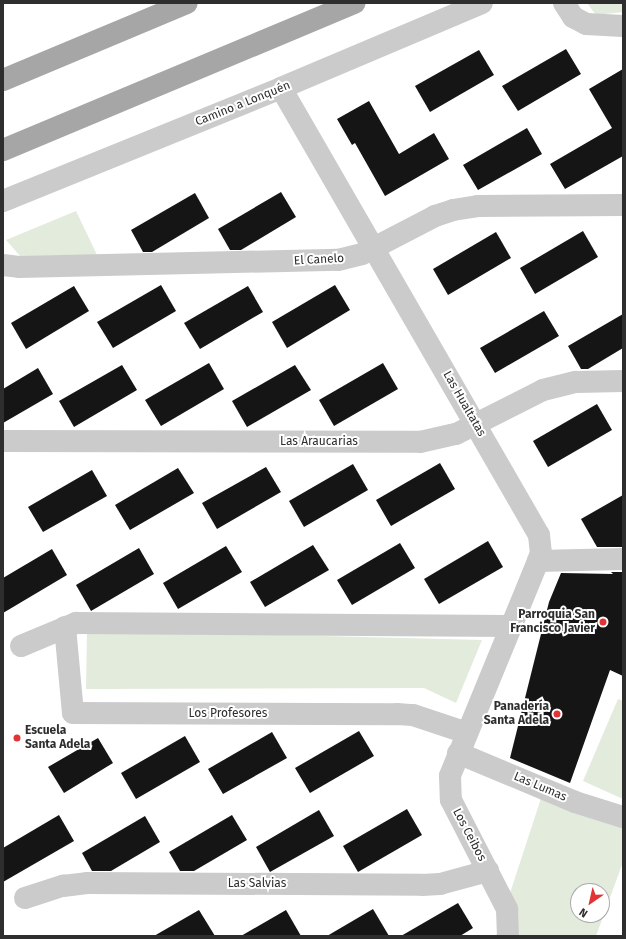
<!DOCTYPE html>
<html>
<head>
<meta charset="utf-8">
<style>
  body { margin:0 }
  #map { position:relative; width:626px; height:939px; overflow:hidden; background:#fff; font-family:"Fira Sans",sans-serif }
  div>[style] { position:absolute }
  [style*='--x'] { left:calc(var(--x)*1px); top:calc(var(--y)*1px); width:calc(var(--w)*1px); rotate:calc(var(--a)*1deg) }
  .green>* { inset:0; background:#e3ebdc }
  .building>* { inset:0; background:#151515 }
  .minor>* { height:22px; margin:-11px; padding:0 11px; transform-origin:11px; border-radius:11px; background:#cbcbcb }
  .tertiary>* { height:22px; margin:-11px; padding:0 11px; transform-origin:11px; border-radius:11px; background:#cbcbcb }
  .primary>* { height:22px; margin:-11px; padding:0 11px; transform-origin:11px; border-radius:11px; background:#a6a6a6 }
  .dots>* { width:11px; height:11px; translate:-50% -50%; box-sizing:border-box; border:2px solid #fff; border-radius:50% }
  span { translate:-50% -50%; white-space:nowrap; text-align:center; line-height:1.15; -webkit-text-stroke:4px #fff; paint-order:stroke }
  .street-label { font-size:12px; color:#2e2e2e }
  .poi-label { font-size:12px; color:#2e2e2e; font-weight:700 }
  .right { translate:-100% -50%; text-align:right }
  .left { translate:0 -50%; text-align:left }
  .frame { position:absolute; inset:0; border:4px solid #2e2e2e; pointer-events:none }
  .north { position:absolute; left:570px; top:883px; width:40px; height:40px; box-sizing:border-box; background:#fff; border:1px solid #ababab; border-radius:50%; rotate:214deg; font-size:11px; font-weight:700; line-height:16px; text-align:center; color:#2e2e2e }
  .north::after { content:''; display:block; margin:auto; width:14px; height:18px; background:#e23335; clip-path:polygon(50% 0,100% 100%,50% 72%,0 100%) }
</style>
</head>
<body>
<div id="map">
  <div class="green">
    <i style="clip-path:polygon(587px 3px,623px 3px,623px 12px,596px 15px)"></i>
    <i style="clip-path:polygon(76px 211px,98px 257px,21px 257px,6px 240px)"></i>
    <i style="clip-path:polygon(87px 630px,482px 640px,456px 703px,424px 688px,86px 689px)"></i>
    <i style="clip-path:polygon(618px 699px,623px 701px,623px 799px,583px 781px)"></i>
    <i style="clip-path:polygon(evenodd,545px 786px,623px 817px,623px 862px,596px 936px,496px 936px,545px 786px,578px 891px,602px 891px,602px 915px,578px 915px,578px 891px)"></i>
  </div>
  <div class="building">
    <i style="clip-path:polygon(566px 49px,581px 74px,518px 111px,502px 86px)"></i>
    <i style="clip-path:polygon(479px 50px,494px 75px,430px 112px,415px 86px)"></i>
    <i style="clip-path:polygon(623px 69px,623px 156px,565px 189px,550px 164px,612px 128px,589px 89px)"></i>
    <i style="clip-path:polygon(369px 101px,399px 154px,434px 133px,449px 159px,385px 196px,355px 143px,352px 145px,337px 119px)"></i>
    <i style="clip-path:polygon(527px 128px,542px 154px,478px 190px,463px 165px)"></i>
    <i style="clip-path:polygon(281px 192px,296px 217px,241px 250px,230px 250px,218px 229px)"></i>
    <i style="clip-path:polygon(195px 193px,209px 218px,152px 252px,143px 252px,131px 230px)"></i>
    <i style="clip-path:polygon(583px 231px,598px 257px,535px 294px,520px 268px)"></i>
    <i style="clip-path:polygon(496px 232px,511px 258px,448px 295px,433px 269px)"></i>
    <i style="clip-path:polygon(161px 285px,176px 311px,113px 348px,97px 322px)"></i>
    <i style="clip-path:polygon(335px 285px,350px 310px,287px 348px,272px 322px)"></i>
    <i style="clip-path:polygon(74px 286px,89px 311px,26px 349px,11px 323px)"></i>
    <i style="clip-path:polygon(248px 286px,263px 312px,200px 349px,184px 323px)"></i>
    <i style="clip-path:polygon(544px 311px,559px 336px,495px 373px,480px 348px)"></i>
    <i style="clip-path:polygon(623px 314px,623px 348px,588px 369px,581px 369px,568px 346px)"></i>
    <i style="clip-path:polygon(209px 363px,224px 389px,161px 426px,145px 400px)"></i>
    <i style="clip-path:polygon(383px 363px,398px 389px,334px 426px,319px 400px)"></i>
    <i style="clip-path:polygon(122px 365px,137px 390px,74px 427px,59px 401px)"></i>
    <i style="clip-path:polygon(295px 365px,311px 390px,247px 427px,232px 401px)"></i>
    <i style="clip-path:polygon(38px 368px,53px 394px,3px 423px,3px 389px)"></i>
    <i style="clip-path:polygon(597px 404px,612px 430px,548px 467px,533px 441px)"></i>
    <i style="clip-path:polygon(440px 463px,455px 489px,391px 526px,376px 500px)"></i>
    <i style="clip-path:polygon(353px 464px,368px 490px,304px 527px,289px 501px)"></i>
    <i style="clip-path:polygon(266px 467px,281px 492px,217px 529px,202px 503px)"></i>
    <i style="clip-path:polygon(178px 468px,194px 493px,130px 530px,115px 505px)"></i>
    <i style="clip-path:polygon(92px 470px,107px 496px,43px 532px,28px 507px)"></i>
    <i style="clip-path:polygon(623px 495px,623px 547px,597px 547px,581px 519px)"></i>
    <i style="clip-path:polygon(488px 541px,503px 567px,439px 604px,424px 579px)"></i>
    <i style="clip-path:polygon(400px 543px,415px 568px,352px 605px,337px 580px)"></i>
    <i style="clip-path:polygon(313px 545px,329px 570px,265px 607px,250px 582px)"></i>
    <i style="clip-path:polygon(226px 546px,242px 572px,178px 609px,163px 583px)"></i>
    <i style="clip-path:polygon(139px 548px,154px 574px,91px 611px,76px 585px)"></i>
    <i style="clip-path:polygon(52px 549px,67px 575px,3px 613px,3px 578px)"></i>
    <i style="clip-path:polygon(611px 572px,623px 572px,623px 676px,610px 670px,570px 783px,510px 758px,549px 602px,561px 573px,613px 574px)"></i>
    <i style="clip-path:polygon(359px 731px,374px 756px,310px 793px,295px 768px)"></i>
    <i style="clip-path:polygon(272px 732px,287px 758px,223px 794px,208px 769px)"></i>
    <i style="clip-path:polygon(185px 736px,200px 762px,136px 799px,121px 773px)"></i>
    <i style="clip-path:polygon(98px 738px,113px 763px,64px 793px,48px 767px)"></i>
    <i style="clip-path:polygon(407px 809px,422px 835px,358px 872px,343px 846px)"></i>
    <i style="clip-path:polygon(319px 810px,334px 836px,270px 872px,256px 847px)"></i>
    <i style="clip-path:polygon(59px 815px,74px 841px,3px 882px,3px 848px)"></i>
    <i style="clip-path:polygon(232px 815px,247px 840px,194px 871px,180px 871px,169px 852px)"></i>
    <i style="clip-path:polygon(145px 816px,160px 842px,111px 871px,92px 871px,82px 853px)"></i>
    <i style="clip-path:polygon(458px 903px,473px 928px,460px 936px,401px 936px)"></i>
    <i style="clip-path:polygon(373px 909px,389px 936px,327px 936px)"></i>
    <i style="clip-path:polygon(199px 910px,215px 936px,154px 936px)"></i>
    <i style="clip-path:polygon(286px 910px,301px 936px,241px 936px)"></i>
  </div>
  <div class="minor">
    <i style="--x:564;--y:3;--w:17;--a:57"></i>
    <i style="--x:573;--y:17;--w:15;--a:28"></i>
    <i style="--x:586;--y:24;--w:37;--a:3"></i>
    <i style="--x:281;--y:88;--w:516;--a:60.01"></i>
    <i style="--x:539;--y:535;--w:18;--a:84"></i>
    <i style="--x:541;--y:553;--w:9;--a:111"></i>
    <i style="--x:538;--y:561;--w:232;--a:112.3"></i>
    <i style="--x:450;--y:776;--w:24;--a:88"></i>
    <i style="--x:451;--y:800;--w:123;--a:62.8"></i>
    <i style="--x:507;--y:909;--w:27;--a:88"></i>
    <i style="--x:3;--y:265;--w:16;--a:7"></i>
    <i style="--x:19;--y:267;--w:319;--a:-1.3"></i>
    <i style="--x:338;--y:260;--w:25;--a:-14"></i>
    <i style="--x:362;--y:254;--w:82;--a:-27.5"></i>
    <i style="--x:435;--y:216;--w:19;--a:-18"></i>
    <i style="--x:453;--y:210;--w:25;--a:-9"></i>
    <i style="--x:478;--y:206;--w:145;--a:-0.4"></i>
    <i style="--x:3;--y:441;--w:417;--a:0.1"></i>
    <i style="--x:420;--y:442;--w:37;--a:-13"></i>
    <i style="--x:456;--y:434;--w:97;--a:-26.8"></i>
    <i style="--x:543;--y:390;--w:34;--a:-14"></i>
    <i style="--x:576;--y:382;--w:47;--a:-1.2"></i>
    <i style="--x:538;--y:561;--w:85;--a:-1.3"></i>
    <i style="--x:65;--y:627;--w:86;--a:84.7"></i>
    <i style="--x:73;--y:713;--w:324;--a:0.2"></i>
    <i style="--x:397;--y:714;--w:16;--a:4"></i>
    <i style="--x:413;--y:715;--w:57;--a:18.4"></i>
    <i style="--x:21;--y:646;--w:60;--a:-22.7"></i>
    <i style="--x:76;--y:623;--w:435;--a:0.4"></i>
    <i style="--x:458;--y:753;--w:127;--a:22.7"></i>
    <i style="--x:575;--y:802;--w:50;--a:17.4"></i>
    <i style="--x:25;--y:898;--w:40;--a:-18"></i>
    <i style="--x:63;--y:886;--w:24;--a:-7"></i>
    <i style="--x:87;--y:883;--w:335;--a:0.3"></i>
    <i style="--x:422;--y:885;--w:18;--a:-3"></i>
    <i style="--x:440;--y:884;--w:50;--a:-15.2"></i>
  </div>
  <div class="tertiary">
    <i style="--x:3;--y:201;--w:300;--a:-22.1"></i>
    <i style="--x:281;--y:88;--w:218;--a:-22.9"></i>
  </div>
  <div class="primary">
    <i style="--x:3;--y:80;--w:199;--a:-22.7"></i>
    <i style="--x:3;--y:150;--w:381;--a:-22.7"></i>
  </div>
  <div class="dots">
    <i style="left:603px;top:622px;background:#e23335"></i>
    <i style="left:557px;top:714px;background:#e23335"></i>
    <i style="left:17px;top:738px;background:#e23335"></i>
  </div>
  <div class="street-label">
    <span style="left:243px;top:104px;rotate:-22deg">Camino a Lonquén</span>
    <span style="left:319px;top:260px;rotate:-3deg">El Canelo</span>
    <span style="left:464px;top:404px;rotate:60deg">Las Hualtatas</span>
    <span style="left:319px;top:442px">Las Araucarias</span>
    <span style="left:228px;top:714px">Los Profesores</span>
    <span style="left:540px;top:787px;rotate:23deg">Las Lumas</span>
    <span style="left:469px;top:835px;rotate:62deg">Los Ceibos</span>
    <span style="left:257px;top:884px">Las Salvias</span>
  </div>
  <div class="poi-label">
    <span class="right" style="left:595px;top:622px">Parroquia San<br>Francisco Javier</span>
    <span class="right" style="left:549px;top:714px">Panadería<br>Santa Adela</span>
    <span class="left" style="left:25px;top:738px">Escuela<br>Santa Adela</span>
  </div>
  <div class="frame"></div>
  <div class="north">N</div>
</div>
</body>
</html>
